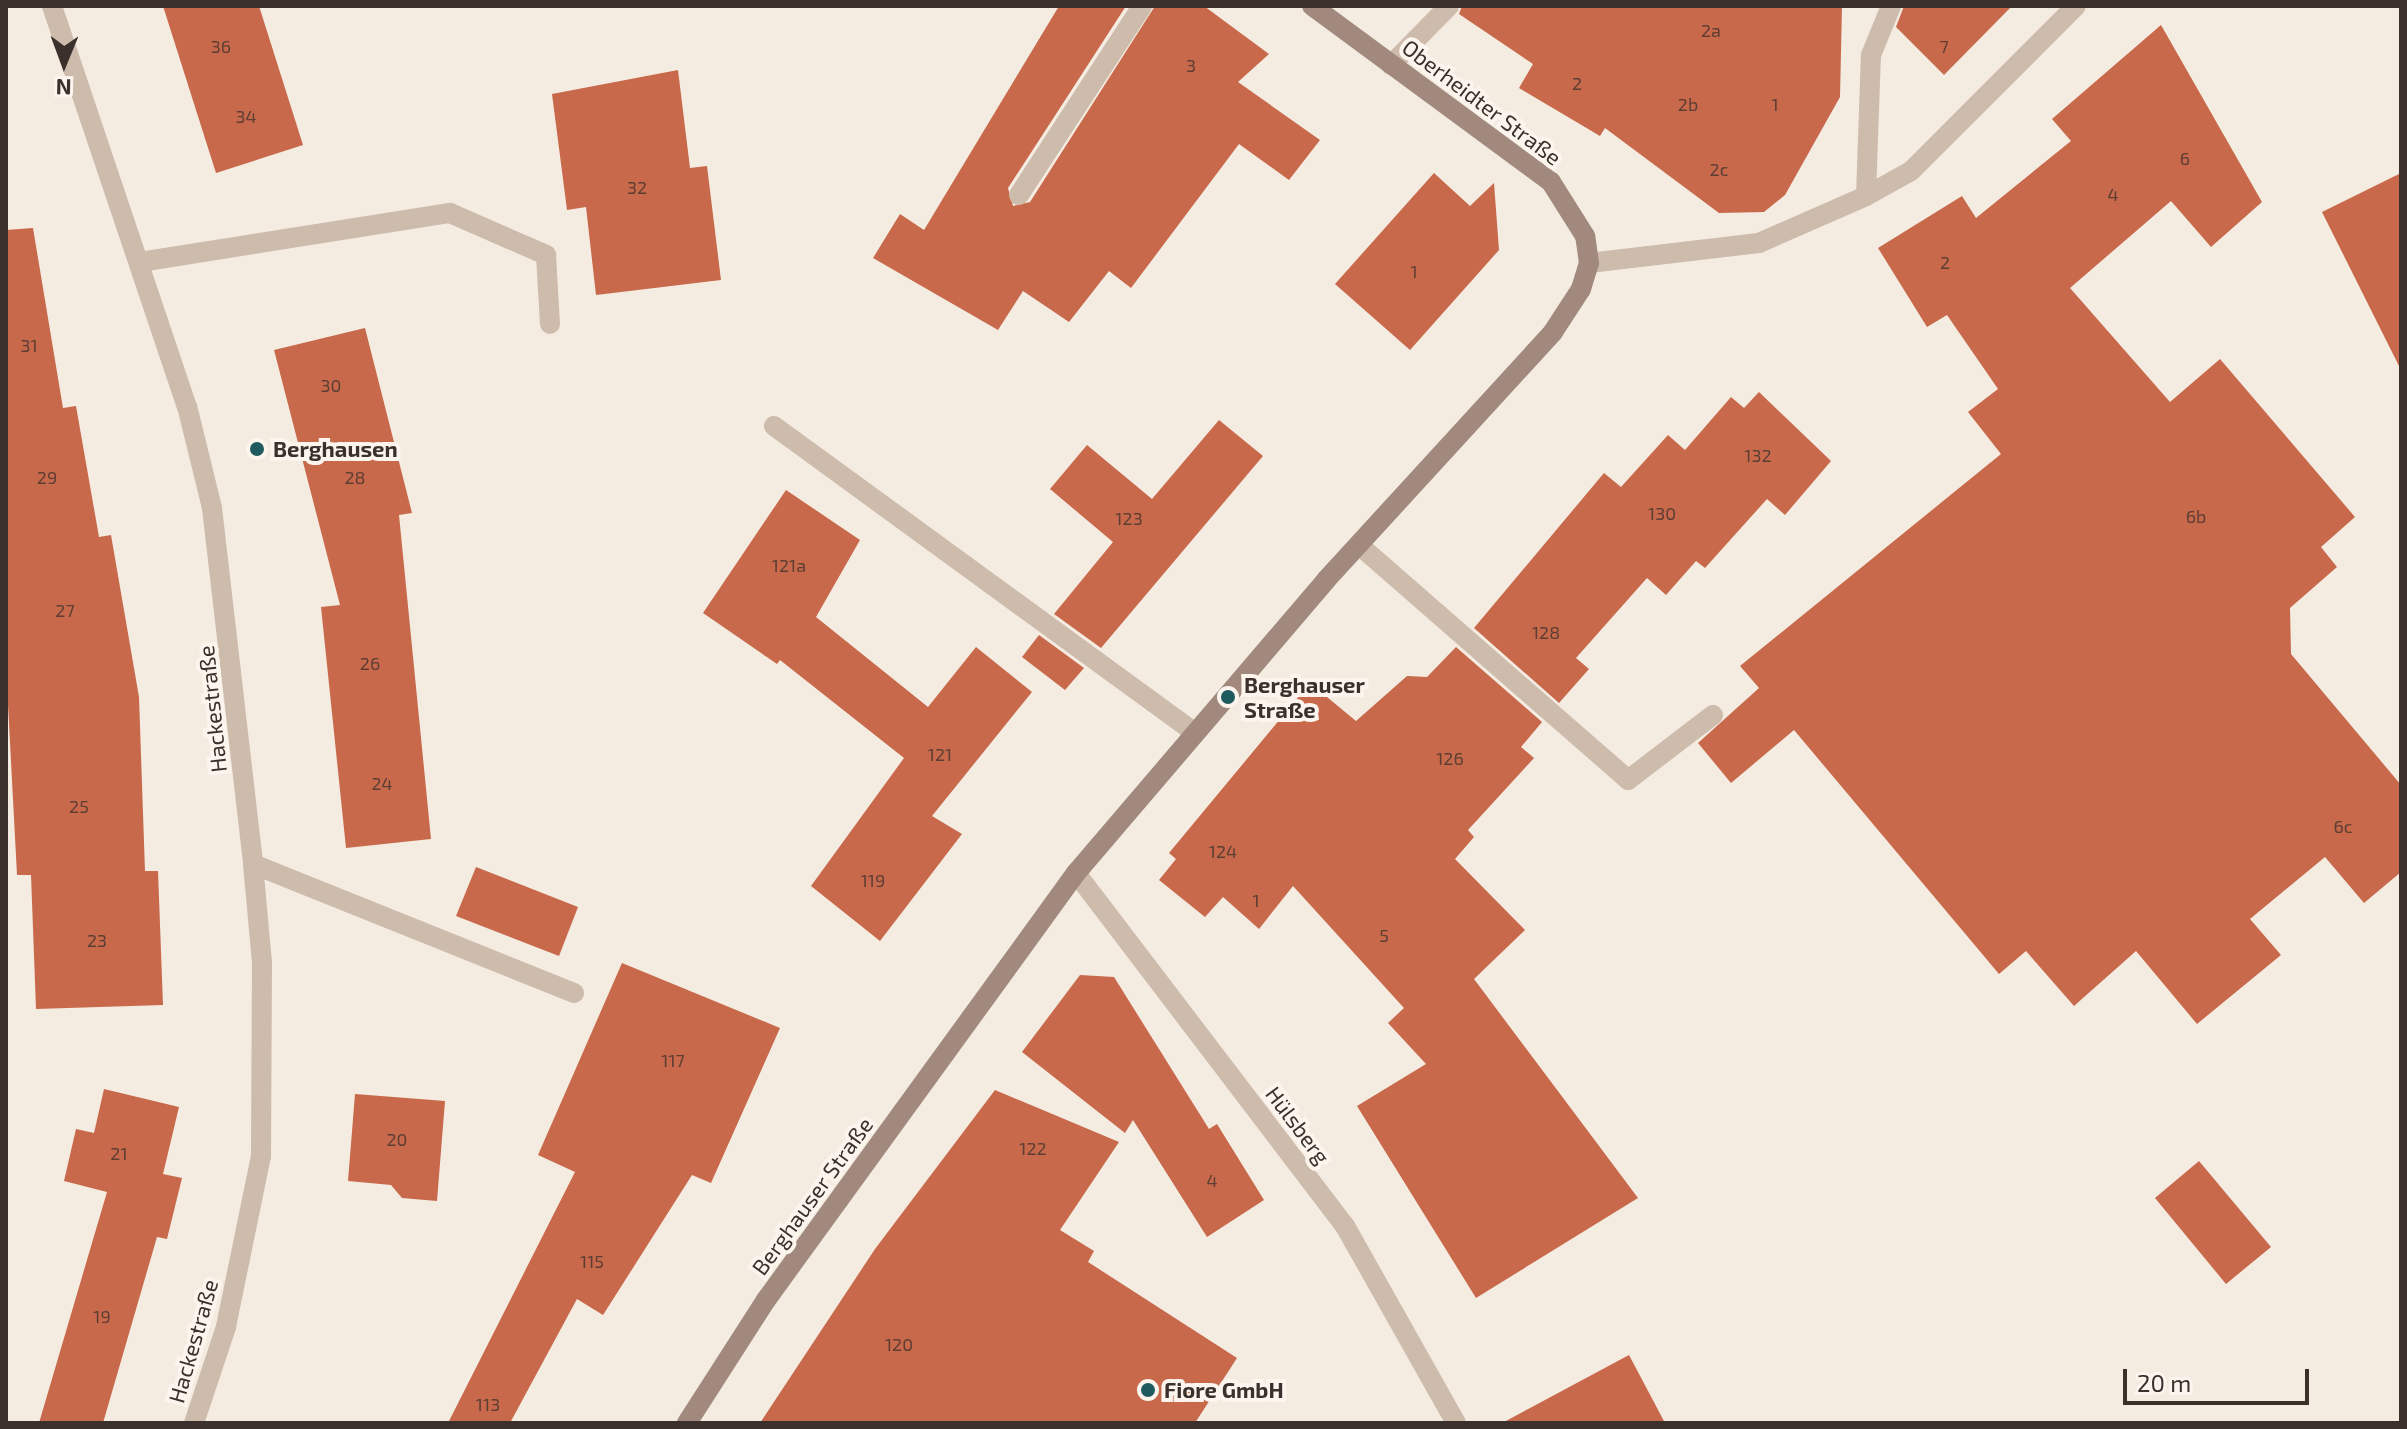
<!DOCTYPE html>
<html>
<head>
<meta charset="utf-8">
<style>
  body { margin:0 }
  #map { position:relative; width:2407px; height:1429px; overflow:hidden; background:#f4ebe1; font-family:"Exo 2",sans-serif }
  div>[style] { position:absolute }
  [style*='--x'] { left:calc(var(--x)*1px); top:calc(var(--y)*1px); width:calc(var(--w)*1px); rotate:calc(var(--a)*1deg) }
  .building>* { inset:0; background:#c8694b }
  .lane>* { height:20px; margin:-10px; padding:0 10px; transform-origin:10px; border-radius:10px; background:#cdbbac }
  .street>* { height:20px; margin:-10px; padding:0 10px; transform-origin:10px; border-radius:10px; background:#cdbbac }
  .secondary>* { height:20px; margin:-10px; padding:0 10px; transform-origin:10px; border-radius:10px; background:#a18a7d }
  .dots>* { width:22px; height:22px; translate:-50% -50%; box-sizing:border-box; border:4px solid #fbf5ee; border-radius:50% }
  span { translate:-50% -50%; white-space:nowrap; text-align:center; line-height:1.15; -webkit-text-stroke:8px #fbf5ee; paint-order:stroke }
  .number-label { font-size:18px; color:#5e3e33 }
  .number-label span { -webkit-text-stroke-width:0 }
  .street-label { font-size:22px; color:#3b302b }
  .poi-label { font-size:22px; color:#3b302b; font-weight:700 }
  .left { translate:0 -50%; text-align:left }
  .frame { position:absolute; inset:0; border:8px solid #3b302b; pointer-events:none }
  .north { position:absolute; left:24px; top:24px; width:80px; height:80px; -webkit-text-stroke:6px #fbf5ee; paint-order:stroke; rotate:181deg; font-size:22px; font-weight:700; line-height:32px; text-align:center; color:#3b302b }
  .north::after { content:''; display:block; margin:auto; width:28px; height:36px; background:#3b302b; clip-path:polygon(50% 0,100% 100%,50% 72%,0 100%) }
  .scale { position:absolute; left:2123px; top:1369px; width:186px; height:36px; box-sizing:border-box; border:4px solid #3b302b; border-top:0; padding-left:10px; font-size:24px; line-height:28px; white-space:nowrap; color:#3b302b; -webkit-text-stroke:6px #fbf5ee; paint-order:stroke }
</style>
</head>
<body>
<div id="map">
  <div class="building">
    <i style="clip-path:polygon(163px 6px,259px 6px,303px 145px,216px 173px)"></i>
    <i style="clip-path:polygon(1059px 6px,1126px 6px,1008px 188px,1013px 206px,1030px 202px,1155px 6px,1204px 6px,1269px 54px,1238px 82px,1320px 140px,1289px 180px,1239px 144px,1131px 288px,1109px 271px,1069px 322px,1023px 291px,998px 330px,873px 258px,900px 214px,924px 230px)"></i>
    <i style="clip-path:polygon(1462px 6px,1842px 6px,1840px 97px,1785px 195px,1764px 212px,1719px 213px,1605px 128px,1600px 136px,1519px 88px,1533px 64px,1459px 14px)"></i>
    <i style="clip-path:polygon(1904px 6px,2012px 6px,1944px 75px,1896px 27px)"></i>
    <i style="clip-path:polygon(2161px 25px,2262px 202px,2211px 247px,2171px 201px,2070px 288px,2170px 402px,2220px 359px,2355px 517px,2321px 547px,2337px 567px,2290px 608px,2291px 654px,2401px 785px,2401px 872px,2364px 903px,2325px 857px,2250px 919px,2281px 955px,2197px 1024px,2136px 951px,2074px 1006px,2026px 951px,1999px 974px,1794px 730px,1731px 783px,1698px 743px,1759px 688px,1740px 666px,2001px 454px,1968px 412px,1998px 389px,1947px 315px,1927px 327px,1878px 248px,1962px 196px,1976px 218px,2071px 141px,2052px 119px)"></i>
    <i style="clip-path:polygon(678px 70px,690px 168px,707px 166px,721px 280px,596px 295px,586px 207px,567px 210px,552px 94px)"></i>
    <i style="clip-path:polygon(1434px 173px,1470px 206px,1494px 183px,1499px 250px,1410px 350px,1335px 284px)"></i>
    <i style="clip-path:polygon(2401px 173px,2401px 370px,2322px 212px)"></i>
    <i style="clip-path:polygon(33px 228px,63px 408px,76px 406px,99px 537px,111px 535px,139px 697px,145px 871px,158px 871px,163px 1005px,36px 1009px,31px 875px,17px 875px,6px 667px,6px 230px)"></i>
    <i style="clip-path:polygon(365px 328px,412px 513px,399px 515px,431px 839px,346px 848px,321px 607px,340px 605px,274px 350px)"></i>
    <i style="clip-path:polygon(1759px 392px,1831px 461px,1785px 515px,1767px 499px,1705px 568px,1696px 561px,1666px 595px,1647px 578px,1576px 658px,1589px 669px,1559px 703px,1474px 628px,1604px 473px,1621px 487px,1668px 435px,1685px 450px,1731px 397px,1744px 408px)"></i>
    <i style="clip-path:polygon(1219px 420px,1263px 456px,1101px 648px,1054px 614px,1113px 542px,1050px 489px,1087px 445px,1152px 499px)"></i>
    <i style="clip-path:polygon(786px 490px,860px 540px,816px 617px,928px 707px,976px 647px,1032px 692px,932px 816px,962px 834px,880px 941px,811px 886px,904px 758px,780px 660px,777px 664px,703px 613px)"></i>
    <i style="clip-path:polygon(1039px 635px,1084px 668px,1065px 690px,1022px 657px)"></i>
    <i style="clip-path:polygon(1456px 647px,1542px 722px,1521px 747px,1534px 758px,1468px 830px,1474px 837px,1455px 859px,1525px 930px,1474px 979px,1638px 1198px,1476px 1298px,1357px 1106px,1426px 1064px,1388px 1023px,1404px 1008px,1293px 886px,1259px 929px,1223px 897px,1205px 917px,1159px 880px,1176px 859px,1169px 853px,1310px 683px,1356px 721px,1407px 676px,1427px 677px)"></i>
    <i style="clip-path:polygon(476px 867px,578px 907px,559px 956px,456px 916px)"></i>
    <i style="clip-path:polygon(622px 963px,780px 1028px,711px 1183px,692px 1175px,603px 1315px,577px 1299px,510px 1423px,448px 1423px,575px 1172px,538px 1155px)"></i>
    <i style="clip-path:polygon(1080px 975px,1114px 977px,1209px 1129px,1217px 1124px,1264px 1200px,1207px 1237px,1133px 1120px,1125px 1133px,1022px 1052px)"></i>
    <i style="clip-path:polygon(104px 1089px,179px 1107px,163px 1174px,182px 1178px,167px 1239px,157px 1237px,103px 1423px,39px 1423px,107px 1192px,64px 1181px,76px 1129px,94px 1133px)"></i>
    <i style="clip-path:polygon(995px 1090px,1119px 1142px,1060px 1230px,1094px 1251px,1088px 1262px,1237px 1358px,1195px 1423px,760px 1423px,875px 1249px)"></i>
    <i style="clip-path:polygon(355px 1094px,445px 1101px,437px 1201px,402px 1198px,391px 1185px,348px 1181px)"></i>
    <i style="clip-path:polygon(2199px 1161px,2271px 1247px,2226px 1284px,2155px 1198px)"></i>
    <i style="clip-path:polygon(1629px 1355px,1665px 1423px,1502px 1423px)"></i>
  </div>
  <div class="lane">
    <i style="--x:1391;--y:65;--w:83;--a:-45.5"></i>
    <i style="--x:1019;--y:195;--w:225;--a:-56.9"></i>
    <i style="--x:1866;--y:196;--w:141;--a:-88"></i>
    <i style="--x:1871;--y:55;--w:53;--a:-67.8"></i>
    <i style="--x:140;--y:262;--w:314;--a:-9"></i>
    <i style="--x:450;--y:213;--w:105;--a:23.6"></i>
    <i style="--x:546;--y:255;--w:69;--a:86.7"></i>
    <i style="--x:774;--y:426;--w:520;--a:36.08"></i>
    <i style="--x:1359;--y:545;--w:357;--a:41.1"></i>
    <i style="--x:1628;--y:780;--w:107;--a:-37.4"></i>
    <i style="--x:253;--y:864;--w:346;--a:21.9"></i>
  </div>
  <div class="street">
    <i style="--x:52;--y:6;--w:422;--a:71.4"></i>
    <i style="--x:187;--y:406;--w:105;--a:76.2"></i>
    <i style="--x:212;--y:508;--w:358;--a:83.4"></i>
    <i style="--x:253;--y:864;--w:98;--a:84.8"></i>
    <i style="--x:262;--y:962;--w:194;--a:90.3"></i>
    <i style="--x:261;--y:1156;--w:175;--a:101.6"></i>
    <i style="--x:226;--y:1327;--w:101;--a:108.4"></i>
    <i style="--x:1589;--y:263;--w:171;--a:-6.7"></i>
    <i style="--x:1759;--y:243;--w:117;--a:-23.7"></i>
    <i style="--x:1866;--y:196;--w:51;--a:-29.1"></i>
    <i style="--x:1911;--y:171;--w:233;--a:-45"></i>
    <i style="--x:1076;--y:873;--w:444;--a:52.7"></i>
    <i style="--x:1345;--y:1226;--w:226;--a:60.6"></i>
  </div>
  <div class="secondary">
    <i style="--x:687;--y:1423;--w:146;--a:-57.3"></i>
    <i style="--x:766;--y:1300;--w:528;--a:-54.02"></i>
    <i style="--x:1076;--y:873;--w:385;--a:-49.5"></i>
    <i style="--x:1326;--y:580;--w:336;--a:-47.5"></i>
    <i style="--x:1553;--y:332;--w:51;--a:-56.9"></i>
    <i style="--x:1581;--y:289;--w:27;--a:-73"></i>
    <i style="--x:1589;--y:263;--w:27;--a:-98"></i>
    <i style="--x:1585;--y:236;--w:64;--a:-122.2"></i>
    <i style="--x:1551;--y:182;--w:297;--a:-143.6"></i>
  </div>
  <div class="dots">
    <i style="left:257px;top:449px;background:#1f5a5e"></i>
    <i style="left:1228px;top:697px;background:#1f5a5e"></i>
    <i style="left:1148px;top:1390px;background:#1f5a5e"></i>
  </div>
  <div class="number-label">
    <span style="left:1711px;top:30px">2a</span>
    <span style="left:221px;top:46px">36</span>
    <span style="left:1944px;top:46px">7</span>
    <span style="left:1191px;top:65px">3</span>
    <span style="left:1577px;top:83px">2</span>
    <span style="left:1688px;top:104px">2b</span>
    <span style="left:1775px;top:104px">1</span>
    <span style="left:246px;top:116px">34</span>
    <span style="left:2185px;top:158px">6</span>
    <span style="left:1719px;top:169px">2c</span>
    <span style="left:637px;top:187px">32</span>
    <span style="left:2113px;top:194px">4</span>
    <span style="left:1945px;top:262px">2</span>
    <span style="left:1414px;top:271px">1</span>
    <span style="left:29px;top:345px">31</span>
    <span style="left:331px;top:385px">30</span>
    <span style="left:1758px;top:455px">132</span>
    <span style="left:47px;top:477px">29</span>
    <span style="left:355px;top:477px">28</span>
    <span style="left:1662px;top:513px">130</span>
    <span style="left:2196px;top:516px">6b</span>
    <span style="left:1129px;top:518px">123</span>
    <span style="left:789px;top:565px">121a</span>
    <span style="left:65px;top:610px">27</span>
    <span style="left:1546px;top:632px">128</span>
    <span style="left:370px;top:663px">26</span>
    <span style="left:940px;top:754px">121</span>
    <span style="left:1450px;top:758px">126</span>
    <span style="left:382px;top:783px">24</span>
    <span style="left:79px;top:806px">25</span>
    <span style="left:2343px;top:826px">6c</span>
    <span style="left:1223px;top:851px">124</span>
    <span style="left:873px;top:880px">119</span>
    <span style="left:1256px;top:900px">1</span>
    <span style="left:1384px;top:935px">5</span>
    <span style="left:97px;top:940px">23</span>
    <span style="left:673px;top:1060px">117</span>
    <span style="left:397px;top:1139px">20</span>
    <span style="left:1033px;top:1148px">122</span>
    <span style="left:119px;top:1153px">21</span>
    <span style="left:1212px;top:1180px">4</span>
    <span style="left:592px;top:1261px">115</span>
    <span style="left:102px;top:1316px">19</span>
    <span style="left:899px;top:1344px">120</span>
    <span style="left:488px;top:1404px">113</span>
  </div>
  <div class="street-label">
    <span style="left:1482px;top:102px;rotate:37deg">Oberheidter Straße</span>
    <span style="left:212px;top:709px;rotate:-96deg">Hackestraße</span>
    <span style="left:1298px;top:1125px;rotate:53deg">Hülsberg</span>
    <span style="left:812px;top:1196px;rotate:-54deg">Berghauser Straße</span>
    <span style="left:193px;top:1341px;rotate:-74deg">Hackestraße</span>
  </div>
  <div class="poi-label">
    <span class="left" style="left:273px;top:449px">Berghausen</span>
    <span class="left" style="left:1244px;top:697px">Berghauser<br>Straße</span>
    <span class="left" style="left:1164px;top:1390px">Fiore GmbH</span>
  </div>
  <div class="frame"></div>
  <div class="north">N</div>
  <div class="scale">20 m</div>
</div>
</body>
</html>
